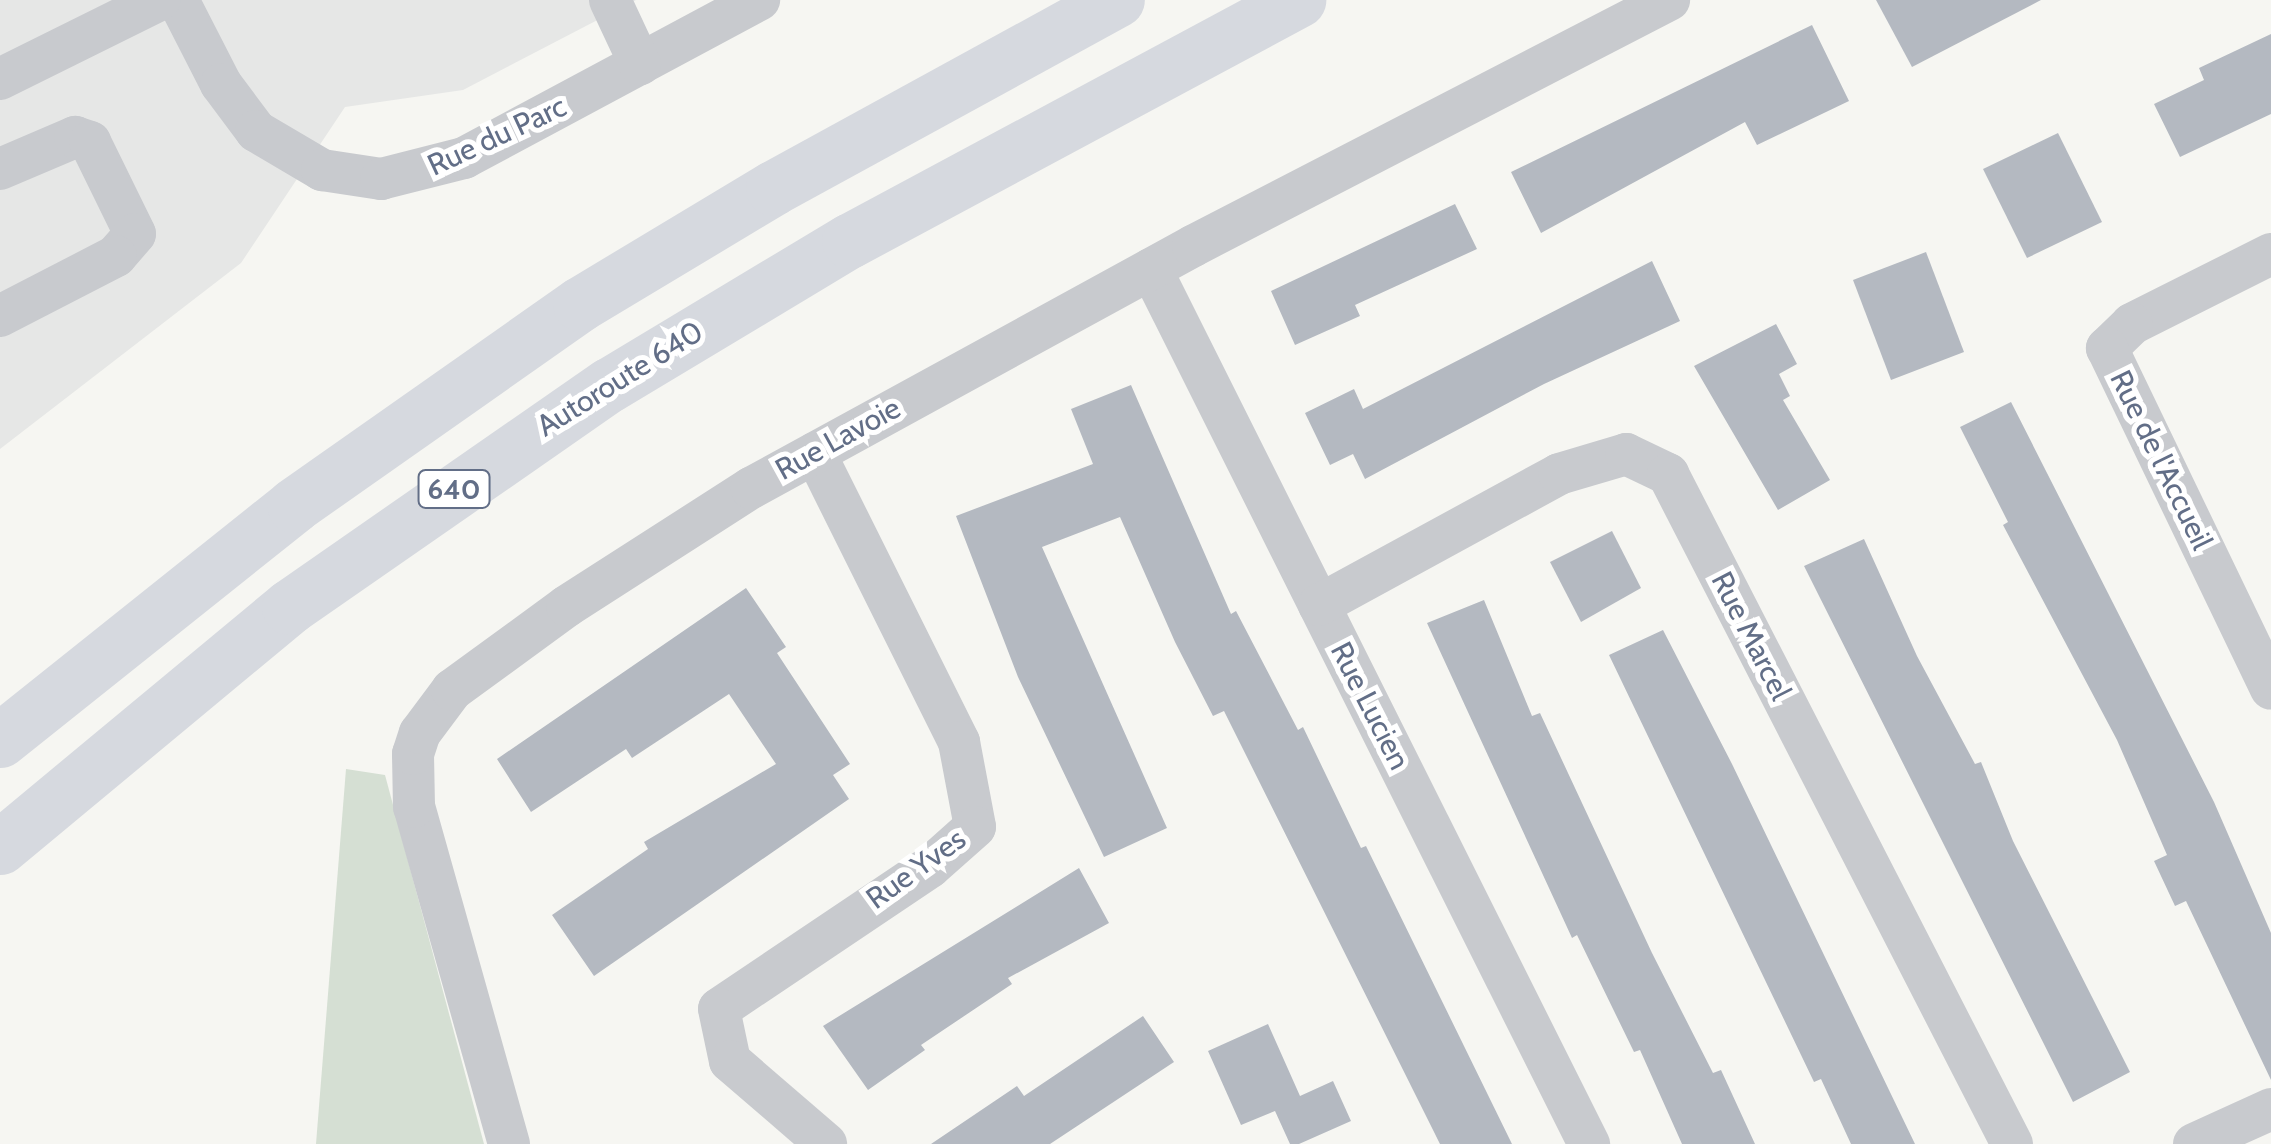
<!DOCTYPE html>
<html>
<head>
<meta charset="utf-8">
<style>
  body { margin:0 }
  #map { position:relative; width:2271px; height:1144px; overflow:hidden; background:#f6f6f2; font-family:Cabin,sans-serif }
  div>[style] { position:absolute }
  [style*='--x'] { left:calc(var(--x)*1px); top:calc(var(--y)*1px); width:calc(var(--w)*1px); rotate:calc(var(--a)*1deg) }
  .built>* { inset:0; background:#e6e7e6 }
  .green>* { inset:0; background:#d5dfd3 }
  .building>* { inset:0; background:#b4b9c1 }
  .minor>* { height:42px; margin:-21px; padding:0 21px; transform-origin:21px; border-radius:21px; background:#c8cace }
  .highway>* { height:55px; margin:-27.5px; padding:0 27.5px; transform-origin:27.5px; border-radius:27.5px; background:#d6d9df }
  span { translate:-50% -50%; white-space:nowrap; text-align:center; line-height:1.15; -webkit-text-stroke:10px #fff; paint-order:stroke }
  .shield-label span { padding:2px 8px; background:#fff; border:2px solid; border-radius:8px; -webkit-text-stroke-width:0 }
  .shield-label { font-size:28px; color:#626e87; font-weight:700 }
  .street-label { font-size:30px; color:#626e87 }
</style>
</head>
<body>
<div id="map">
  <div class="built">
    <i style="clip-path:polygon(0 0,636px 0,463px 90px,345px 107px,241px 263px,0 449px)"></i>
  </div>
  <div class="green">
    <i style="clip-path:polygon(346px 769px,385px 775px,484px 1144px,316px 1144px)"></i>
  </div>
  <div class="building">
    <i style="clip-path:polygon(1876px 0,2041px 0,1912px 67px)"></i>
    <i style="clip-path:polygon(1812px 25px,1849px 101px,1757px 145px,1745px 122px,1541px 233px,1511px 172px)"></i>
    <i style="clip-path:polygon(2271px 34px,2271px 114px,2180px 157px,2154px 104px,2204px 80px,2199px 68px)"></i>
    <i style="clip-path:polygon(2058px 133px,2102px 222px,2027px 258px,1983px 169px)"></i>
    <i style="clip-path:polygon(1455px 204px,1477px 249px,1355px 305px,1360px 316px,1295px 345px,1271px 291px)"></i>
    <i style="clip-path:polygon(1926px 252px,1964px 352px,1891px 380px,1853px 280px)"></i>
    <i style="clip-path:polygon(1652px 261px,1680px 321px,1544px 384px,1365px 479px,1353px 454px,1330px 465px,1305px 413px,1354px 389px,1363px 409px)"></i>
    <i style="clip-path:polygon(1776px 324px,1797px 364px,1779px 374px,1790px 396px,1783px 400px,1830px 480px,1778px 510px,1694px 366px)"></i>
    <i style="clip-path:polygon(1131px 385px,1231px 614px,1236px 611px,1298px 730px,1303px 727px,1361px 848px,1366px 846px,1512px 1144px,1440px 1144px,1224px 711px,1213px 716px,1175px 642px,1120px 517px,1042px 547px,1167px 828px,1104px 857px,1018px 677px,956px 516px,1093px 464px,1071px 409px)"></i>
    <i style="clip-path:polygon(2011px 402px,2214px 802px,2271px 933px,2271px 1080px,2186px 901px,2175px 906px,2154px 861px,2167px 855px,2117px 740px,2003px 525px,2008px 522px,1960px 427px)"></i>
    <i style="clip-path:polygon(1612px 531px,1641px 588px,1581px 622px,1550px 562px)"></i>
    <i style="clip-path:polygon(1864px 539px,1917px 656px,1975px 764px,1981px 762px,2013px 841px,2130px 1072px,2073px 1102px,1804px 566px)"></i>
    <i style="clip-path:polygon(746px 588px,786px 647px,777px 653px,850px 764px,833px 775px,849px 799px,594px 976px,552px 915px,648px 849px,644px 842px,776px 764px,729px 694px,632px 758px,626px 749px,531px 812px,497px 759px)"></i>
    <i style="clip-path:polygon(1484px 600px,1532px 716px,1540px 713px,1652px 953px,1713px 1073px,1721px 1070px,1755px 1144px,1682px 1144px,1640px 1050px,1634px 1052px,1577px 935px,1572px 938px,1427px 623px)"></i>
    <i style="clip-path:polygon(1663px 630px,1732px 764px,1915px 1144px,1851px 1144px,1821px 1079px,1814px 1082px,1609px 655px)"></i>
    <i style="clip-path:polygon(1079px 868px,1109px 923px,1008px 978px,1012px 984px,921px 1045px,925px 1050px,868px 1090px,823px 1026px)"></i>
    <i style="clip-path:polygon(1143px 1016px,1174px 1062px,1050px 1144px,931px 1144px,1017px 1086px,1024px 1096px)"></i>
    <i style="clip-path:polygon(1268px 1024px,1300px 1096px,1333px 1081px,1351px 1121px,1299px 1144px,1290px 1144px,1275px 1111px,1241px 1125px,1208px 1051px)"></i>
  </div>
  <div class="minor">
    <i style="--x:178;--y:0;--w:94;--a:62.9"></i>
    <i style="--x:221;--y:84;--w:59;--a:53.3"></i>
    <i style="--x:256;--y:131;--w:77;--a:30.6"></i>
    <i style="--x:322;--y:170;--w:60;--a:8.7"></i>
    <i style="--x:381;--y:179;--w:86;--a:-14.2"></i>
    <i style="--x:464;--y:158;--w:335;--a:-28.2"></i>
    <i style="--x:610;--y:0;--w:71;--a:64.9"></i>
    <i style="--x:0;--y:79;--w:178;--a:-26.4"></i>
    <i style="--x:0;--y:169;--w:82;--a:-23.1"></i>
    <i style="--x:75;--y:137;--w:16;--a:18"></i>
    <i style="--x:90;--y:142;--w:102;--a:63.9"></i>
    <i style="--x:135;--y:234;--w:29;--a:131"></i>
    <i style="--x:116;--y:256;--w:131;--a:152.7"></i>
    <i style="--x:2271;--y:254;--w:156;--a:153.3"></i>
    <i style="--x:2132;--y:324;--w:35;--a:136"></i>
    <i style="--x:2107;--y:348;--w:378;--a:64.3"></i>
    <i style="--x:1151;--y:269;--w:979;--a:63.41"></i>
    <i style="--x:815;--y:453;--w:323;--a:63.5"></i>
    <i style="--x:959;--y:742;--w:86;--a:79.3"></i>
    <i style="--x:975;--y:827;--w:60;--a:138.4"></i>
    <i style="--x:930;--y:867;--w:254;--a:146.1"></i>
    <i style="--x:719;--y:1009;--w:53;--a:78.1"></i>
    <i style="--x:730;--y:1061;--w:127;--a:40.8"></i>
    <i style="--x:1319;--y:605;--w:273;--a:-28.6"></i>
    <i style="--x:1559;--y:474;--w:70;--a:-16.6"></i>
    <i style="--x:1626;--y:454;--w:47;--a:25.5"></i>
    <i style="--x:1668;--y:474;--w:753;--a:62.82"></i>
    <i style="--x:509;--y:1144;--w:350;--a:-105.7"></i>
    <i style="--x:414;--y:807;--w:53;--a:-91.1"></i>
    <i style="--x:413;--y:754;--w:22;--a:-72"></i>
    <i style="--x:420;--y:733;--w:54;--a:-53.3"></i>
    <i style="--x:452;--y:690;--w:142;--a:-36.1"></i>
    <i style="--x:567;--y:606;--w:219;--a:-32.7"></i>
    <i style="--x:751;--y:488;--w:504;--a:-28.7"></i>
    <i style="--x:1193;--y:246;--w:536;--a:-27.33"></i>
    <i style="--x:2194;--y:1144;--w:85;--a:-24.4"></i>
  </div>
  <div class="highway">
    <i style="--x:0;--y:740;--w:376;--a:-38.6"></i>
    <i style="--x:294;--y:505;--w:350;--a:-35.1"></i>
    <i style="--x:580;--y:304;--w:225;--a:-31"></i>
    <i style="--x:773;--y:188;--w:392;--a:-28.7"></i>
    <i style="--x:0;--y:847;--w:376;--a:-39.7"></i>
    <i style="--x:289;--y:607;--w:389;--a:-34.8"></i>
    <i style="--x:609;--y:385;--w:280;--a:-31"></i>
    <i style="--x:849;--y:241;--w:510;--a:-28.22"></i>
  </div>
  <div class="shield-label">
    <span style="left:454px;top:489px">640</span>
  </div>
  <div class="street-label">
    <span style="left:497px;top:136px;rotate:-25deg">Rue du Parc</span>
    <span style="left:620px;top:379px;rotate:-32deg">Autoroute 640</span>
    <span style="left:838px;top:439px;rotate:-29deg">Rue Lavoie</span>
    <span style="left:2161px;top:460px;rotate:64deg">Rue de l'Accueil</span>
    <span style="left:1751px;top:636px;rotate:63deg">Rue Marcel</span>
    <span style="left:1370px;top:706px;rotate:63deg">Rue Lucien</span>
    <span style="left:916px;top:869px;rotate:-36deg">Rue Yves</span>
  </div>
</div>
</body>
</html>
